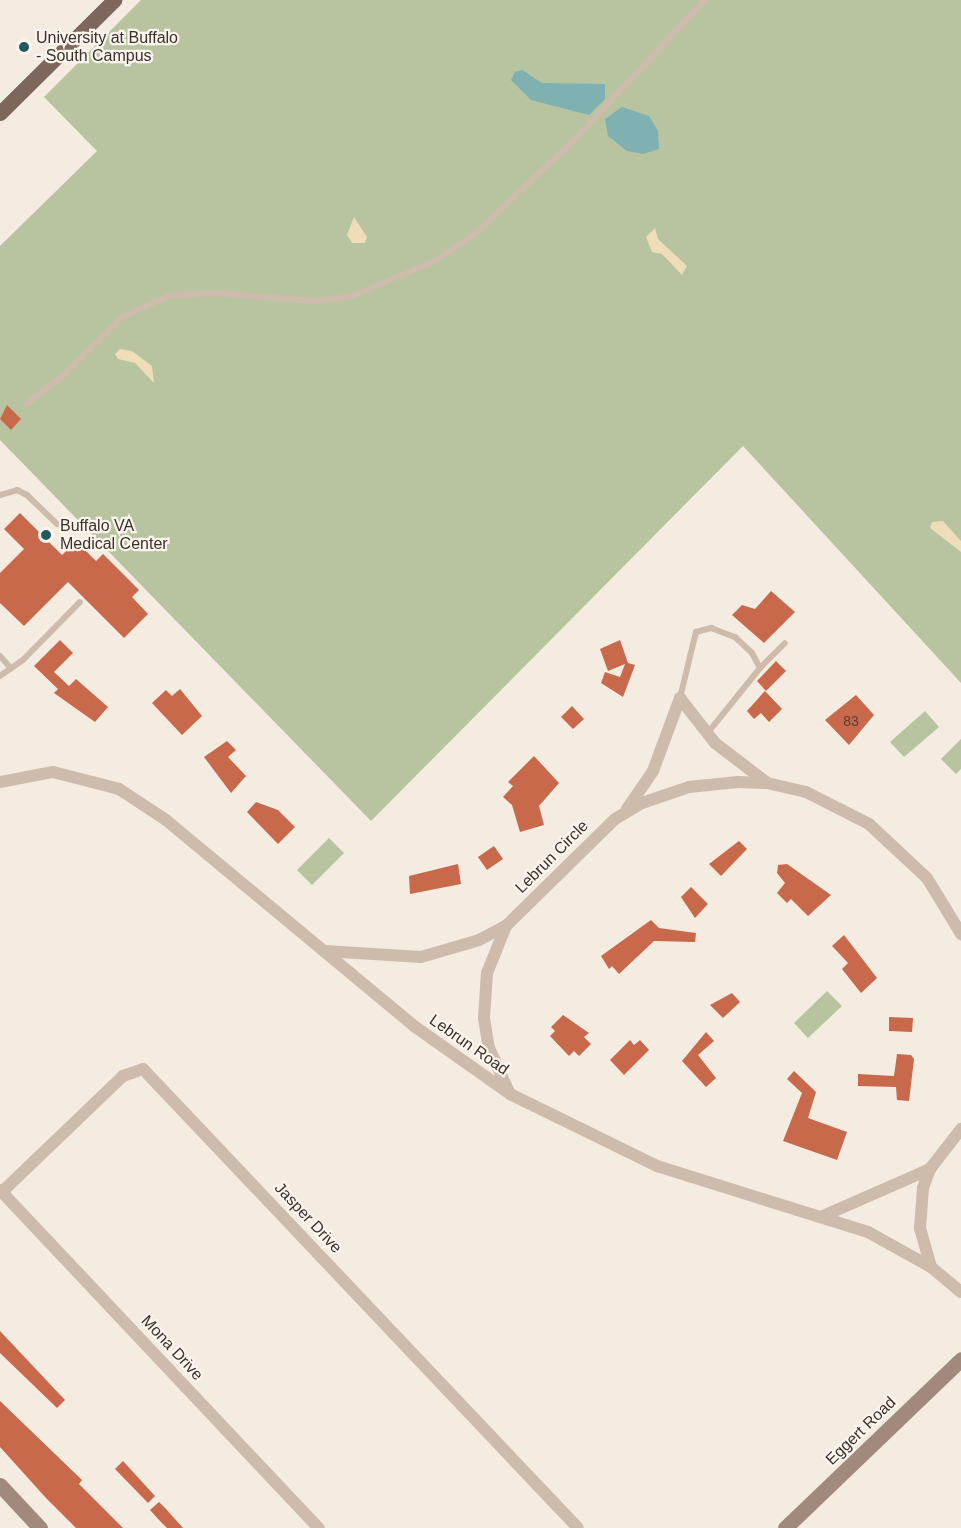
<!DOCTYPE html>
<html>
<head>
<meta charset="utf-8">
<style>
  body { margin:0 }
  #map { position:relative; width:961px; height:1528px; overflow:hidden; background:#f4ebe1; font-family:Helvetica,sans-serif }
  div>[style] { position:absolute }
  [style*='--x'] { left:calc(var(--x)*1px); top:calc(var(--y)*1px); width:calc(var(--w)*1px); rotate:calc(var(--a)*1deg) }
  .green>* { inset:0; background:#b8c4a0 }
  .sand>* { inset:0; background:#efdcb8 }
  .water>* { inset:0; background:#7fb0b2 }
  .building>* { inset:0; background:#c8694b }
  .lane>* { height:6px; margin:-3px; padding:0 3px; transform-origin:3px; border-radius:3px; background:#cdbbac }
  .street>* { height:12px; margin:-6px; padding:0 6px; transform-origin:6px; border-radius:6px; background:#cdbbac }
  .secondary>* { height:15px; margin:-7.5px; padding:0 7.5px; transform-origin:7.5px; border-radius:7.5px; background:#a18a7d }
  .primary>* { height:15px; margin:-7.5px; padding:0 7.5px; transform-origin:7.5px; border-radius:7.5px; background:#7d675c }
  .dots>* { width:16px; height:16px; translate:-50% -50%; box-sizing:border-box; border:3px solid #fbf5ee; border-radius:50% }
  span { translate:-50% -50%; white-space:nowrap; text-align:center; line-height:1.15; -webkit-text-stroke:4.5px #fbf5ee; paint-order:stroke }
  .number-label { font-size:14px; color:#5e3e33 }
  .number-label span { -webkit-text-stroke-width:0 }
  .poi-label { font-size:16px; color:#3b302b }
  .left { translate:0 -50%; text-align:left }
  .street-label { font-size:16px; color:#3b302b }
</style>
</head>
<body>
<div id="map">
  <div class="green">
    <i style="clip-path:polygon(141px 0,961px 0,961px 683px,743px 446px,371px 821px,0 440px,0 246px,97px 151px,44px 97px)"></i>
    <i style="clip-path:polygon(925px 711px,939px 727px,904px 757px,890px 742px)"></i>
    <i style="clip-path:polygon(961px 739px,961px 769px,956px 774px,941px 759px)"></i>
    <i style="clip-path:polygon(329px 838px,344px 853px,312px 885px,297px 870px)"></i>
    <i style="clip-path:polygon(827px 991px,842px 1006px,808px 1038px,794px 1023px)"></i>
  </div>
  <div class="sand">
    <i style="clip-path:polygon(354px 217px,367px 237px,365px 243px,352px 243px,347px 235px)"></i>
    <i style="clip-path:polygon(655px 228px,658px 239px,687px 266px,682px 275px,662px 254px,652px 252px,646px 237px)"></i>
    <i style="clip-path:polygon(120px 349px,132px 351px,152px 366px,154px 383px,135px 363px,118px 359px,115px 354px)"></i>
    <i style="clip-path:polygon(943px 521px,961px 541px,961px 552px,930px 528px,932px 522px)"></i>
  </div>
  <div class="water">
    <i style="clip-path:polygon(522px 70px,542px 83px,605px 84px,605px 99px,589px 115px,531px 100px,511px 80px,515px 72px)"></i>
    <i style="clip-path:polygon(622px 107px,649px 116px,658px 131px,659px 149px,643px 154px,627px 151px,608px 136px,605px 119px)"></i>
  </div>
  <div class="building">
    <i style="clip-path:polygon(7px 405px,21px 419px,11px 430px,0 419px)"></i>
    <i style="clip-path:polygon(20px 513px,62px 555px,76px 541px,96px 561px,103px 554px,139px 590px,132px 597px,148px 614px,124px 638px,68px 582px,24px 626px,0 603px,0 573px,24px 549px,4px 529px)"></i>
    <i style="clip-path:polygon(771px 591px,795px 612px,764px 643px,732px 615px,742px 605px,755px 609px)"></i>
    <i style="clip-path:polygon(60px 640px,73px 653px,54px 672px,69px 686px,76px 679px,108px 707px,95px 722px,54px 693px,58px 689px,34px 666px)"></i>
    <i style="clip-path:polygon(620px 640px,628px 663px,635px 665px,623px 697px,601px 683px,605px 672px,620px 677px,625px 664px,608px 671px,600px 649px)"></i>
    <i style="clip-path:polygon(776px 661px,786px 671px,766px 691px,757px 681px)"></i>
    <i style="clip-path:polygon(180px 689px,202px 716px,182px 735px,152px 703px,166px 690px,172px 696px)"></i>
    <i style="clip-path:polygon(765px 691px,782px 709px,769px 722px,761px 713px,754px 719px,747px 711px)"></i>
    <i style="clip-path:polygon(856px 695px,874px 715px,849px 745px,825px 720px)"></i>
    <i style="clip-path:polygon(572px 706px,584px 719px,573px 729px,561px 717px)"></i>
    <i style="clip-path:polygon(227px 741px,236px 750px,228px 757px,246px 776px,231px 793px,204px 757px)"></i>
    <i style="clip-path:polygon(534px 756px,559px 783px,539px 806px,544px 825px,520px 832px,512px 805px,503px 797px,513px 786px,508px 782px)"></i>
    <i style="clip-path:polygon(256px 802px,278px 810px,295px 827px,278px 844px,247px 812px)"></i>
    <i style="clip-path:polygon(739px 841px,747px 849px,721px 876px,709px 864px)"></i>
    <i style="clip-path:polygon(494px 846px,503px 859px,487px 870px,478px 857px)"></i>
    <i style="clip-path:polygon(458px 864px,461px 884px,410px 894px,409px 876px)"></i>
    <i style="clip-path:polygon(787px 864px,831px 895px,808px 916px,791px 899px,787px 903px,777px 893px,785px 883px,777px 873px,778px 865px)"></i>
    <i style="clip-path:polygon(691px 887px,708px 904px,695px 918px,681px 897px)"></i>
    <i style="clip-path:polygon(651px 920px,659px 928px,696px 933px,695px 942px,654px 941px,619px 974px,612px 966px,609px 969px,601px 956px)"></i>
    <i style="clip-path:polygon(844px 935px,877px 978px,861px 993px,842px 969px,848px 963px,832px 946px)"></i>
    <i style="clip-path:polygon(732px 993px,740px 1002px,723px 1018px,710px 1005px)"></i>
    <i style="clip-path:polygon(563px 1015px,589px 1033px,584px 1037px,591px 1044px,579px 1056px,574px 1051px,569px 1056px,550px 1036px,555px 1031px,551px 1027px)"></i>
    <i style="clip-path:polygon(889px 1017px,913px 1018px,912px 1032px,889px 1031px)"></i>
    <i style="clip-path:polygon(706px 1032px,714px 1041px,698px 1055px,716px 1078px,706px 1087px,682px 1061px)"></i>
    <i style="clip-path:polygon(630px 1040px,634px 1045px,640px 1040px,649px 1050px,624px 1075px,610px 1060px)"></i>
    <i style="clip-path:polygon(897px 1054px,911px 1055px,914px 1059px,909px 1101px,897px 1100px,896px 1087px,858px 1086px,858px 1074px,894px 1076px)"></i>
    <i style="clip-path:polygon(794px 1071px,816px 1092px,808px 1118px,847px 1132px,837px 1160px,783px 1141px,802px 1093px,787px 1079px)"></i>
    <i style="clip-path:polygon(0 1331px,65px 1400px,57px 1408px,0 1353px)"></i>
    <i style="clip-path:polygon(0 1401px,82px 1480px,79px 1484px,123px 1528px,76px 1528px,46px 1498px,0 1447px)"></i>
    <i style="clip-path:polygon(123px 1461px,155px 1496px,148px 1503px,115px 1469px)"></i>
    <i style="clip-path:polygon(159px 1502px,166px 1509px,183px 1528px,167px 1528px,160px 1521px,150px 1510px)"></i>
  </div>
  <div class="lane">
    <i style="--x:26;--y:404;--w:46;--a:-37.1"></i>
    <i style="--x:63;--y:376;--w:83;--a:-45"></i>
    <i style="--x:122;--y:317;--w:51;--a:-24.1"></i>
    <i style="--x:169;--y:296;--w:44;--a:-3.9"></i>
    <i style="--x:213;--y:293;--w:103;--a:4.4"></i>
    <i style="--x:316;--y:301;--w:34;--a:-7"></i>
    <i style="--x:350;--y:297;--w:92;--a:-23"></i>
    <i style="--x:435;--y:261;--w:48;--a:-34"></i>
    <i style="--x:475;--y:234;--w:135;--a:-43.5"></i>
    <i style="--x:573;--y:141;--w:193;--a:-46.9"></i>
    <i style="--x:0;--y:495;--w:18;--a:-16"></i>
    <i style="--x:17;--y:490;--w:11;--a:27"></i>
    <i style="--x:27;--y:495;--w:42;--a:44"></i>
    <i style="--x:0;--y:656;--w:13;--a:48"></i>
    <i style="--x:760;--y:668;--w:35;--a:-45"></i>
    <i style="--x:0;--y:676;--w:28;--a:-35"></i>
    <i style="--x:23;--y:660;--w:81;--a:-45.5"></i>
    <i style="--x:680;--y:698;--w:68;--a:-76.4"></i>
    <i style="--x:696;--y:632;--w:16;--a:-15"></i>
    <i style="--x:711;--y:628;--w:26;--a:21"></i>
    <i style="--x:735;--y:637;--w:23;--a:43"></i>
    <i style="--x:752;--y:653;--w:17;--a:62"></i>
    <i style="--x:760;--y:668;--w:85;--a:128.8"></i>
  </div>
  <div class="street">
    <i style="--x:680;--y:698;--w:57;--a:52.1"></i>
    <i style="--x:715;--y:743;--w:64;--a:37.4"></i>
    <i style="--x:0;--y:782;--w:54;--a:-10.7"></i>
    <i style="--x:53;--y:772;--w:68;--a:14.4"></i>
    <i style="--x:119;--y:789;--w:56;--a:33.4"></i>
    <i style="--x:166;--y:820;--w:322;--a:39.7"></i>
    <i style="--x:414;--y:1026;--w:118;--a:35.3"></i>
    <i style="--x:510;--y:1094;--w:164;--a:26.1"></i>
    <i style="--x:657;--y:1166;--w:221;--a:17.4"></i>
    <i style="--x:868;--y:1232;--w:72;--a:29.1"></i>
    <i style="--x:931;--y:1267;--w:39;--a:40"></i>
    <i style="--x:627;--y:809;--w:46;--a:-55.6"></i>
    <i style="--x:653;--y:771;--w:78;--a:-69.7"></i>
    <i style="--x:506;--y:926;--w:51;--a:112"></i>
    <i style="--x:487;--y:973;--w:45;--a:93.8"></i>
    <i style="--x:484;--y:1018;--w:30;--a:81"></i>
    <i style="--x:489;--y:1048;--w:48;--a:65.6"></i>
    <i style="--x:325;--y:951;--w:96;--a:3.6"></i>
    <i style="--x:421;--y:957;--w:60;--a:-16.3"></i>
    <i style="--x:479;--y:940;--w:32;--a:-28"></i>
    <i style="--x:507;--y:925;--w:151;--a:-44.5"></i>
    <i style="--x:615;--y:819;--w:31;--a:-31"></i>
    <i style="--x:642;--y:803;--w:50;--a:-18.8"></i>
    <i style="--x:689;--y:787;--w:49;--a:-5.8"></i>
    <i style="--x:738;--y:782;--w:29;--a:2"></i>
    <i style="--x:767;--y:783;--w:40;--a:13"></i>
    <i style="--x:806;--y:792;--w:71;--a:26.9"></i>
    <i style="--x:869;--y:824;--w:79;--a:43"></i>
    <i style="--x:927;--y:878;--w:66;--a:58.7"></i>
    <i style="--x:0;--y:1190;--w:465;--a:46.7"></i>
    <i style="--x:2;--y:1192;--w:168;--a:-43.8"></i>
    <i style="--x:123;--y:1076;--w:21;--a:-19"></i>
    <i style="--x:143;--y:1069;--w:632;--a:46.54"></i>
    <i style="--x:823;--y:1216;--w:117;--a:-23.7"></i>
    <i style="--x:931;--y:1267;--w:41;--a:-105.8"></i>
    <i style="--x:920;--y:1228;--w:40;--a:-85.7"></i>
    <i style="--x:923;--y:1188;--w:20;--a:-70"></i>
    <i style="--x:930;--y:1169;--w:51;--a:-52.2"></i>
  </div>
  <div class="secondary">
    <i style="--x:0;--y:1485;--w:59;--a:47.1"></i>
    <i style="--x:785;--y:1528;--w:244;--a:-43.8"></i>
  </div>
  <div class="primary">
    <i style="--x:0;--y:113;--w:161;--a:-44.7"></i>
  </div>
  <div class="dots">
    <i style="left:24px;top:47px;background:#1f5a5e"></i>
    <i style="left:46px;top:535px;background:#1f5a5e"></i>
  </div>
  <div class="number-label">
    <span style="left:851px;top:721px">83</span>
  </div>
  <div class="poi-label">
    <span class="left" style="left:36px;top:47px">University at Buffalo<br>- South Campus</span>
    <span class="left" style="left:60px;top:535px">Buffalo VA<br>Medical Center</span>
  </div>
  <div class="street-label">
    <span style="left:552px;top:857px;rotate:-45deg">Lebrun Circle</span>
    <span style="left:469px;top:1045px;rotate:35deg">Lebrun Road</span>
    <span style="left:308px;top:1218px;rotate:47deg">Jasper Drive</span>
    <span style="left:172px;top:1348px;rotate:47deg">Mona Drive</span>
    <span style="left:861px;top:1431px;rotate:-44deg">Eggert Road</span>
  </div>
</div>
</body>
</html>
